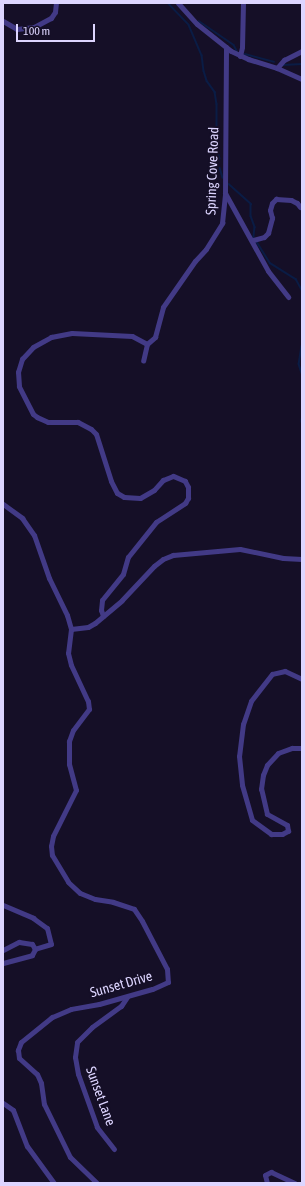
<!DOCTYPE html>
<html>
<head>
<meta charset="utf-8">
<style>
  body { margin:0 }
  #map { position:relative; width:305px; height:1186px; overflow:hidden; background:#150f27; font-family:"Asap Condensed",sans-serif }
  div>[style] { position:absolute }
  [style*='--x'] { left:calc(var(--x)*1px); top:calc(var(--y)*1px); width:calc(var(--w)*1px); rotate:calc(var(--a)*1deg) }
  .stream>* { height:1.5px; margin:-0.75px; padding:0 0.75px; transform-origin:0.75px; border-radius:0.75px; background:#0a1c45 }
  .street>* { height:5px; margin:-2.5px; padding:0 2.5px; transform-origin:2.5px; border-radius:2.5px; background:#423a86 }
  span { translate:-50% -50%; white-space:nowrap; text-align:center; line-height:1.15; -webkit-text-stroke:4px #150f27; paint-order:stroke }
  .street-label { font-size:14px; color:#ddd5ff }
  .frame { position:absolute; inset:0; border:4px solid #ddd5ff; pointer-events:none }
  .scale { position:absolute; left:16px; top:24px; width:79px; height:18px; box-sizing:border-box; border:2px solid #ddd5ff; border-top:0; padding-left:5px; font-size:12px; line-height:14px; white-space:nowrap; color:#ddd5ff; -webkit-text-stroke:3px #150f27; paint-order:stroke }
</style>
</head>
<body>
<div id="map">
  <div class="stream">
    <i style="--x:168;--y:3;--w:30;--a:46"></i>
    <i style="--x:189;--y:25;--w:33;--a:67"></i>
    <i style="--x:202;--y:55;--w:16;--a:83"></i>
    <i style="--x:204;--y:71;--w:10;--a:73"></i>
    <i style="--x:207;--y:81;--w:14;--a:54"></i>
    <i style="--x:215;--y:92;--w:12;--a:81"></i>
    <i style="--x:217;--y:104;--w:45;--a:90"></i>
    <i style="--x:217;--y:149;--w:10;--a:73"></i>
    <i style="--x:199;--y:21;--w:42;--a:34.4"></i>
    <i style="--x:234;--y:45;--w:7;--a:63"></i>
    <i style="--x:245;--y:54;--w:30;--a:15"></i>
    <i style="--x:283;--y:65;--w:19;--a:-3"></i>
    <i style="--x:220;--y:168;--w:10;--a:73"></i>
    <i style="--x:229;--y:184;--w:30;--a:42"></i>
    <i style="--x:251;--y:204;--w:12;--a:90"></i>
    <i style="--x:251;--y:216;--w:12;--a:70"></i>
    <i style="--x:255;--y:227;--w:10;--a:96"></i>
    <i style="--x:257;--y:242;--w:25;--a:58"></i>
    <i style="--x:270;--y:263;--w:31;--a:32"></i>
    <i style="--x:296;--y:279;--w:13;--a:61"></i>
    <i style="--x:302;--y:346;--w:18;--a:99"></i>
    <i style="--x:299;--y:364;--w:9;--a:72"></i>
    <i style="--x:302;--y:419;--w:3;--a:90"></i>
  </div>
  <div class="street">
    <i style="--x:178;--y:3;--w:28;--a:48"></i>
    <i style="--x:197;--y:24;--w:43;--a:38.5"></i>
    <i style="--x:231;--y:51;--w:19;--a:25"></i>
    <i style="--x:248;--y:59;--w:30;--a:17"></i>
    <i style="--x:277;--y:68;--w:27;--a:24"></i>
    <i style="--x:3;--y:21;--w:16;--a:30"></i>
    <i style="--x:17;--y:29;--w:17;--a:-7"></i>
    <i style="--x:34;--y:27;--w:19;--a:-28"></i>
    <i style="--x:51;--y:18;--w:7;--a:-56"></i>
    <i style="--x:55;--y:12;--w:9;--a:-84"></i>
    <i style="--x:240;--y:56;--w:9;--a:-77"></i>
    <i style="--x:242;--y:47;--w:44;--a:-88.7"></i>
    <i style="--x:277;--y:68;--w:11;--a:-49"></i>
    <i style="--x:284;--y:60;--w:20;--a:-27"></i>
    <i style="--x:225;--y:193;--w:89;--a:61.1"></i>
    <i style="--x:268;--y:271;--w:33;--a:52"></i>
    <i style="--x:253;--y:240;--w:11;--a:-15"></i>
    <i style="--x:264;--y:237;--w:6;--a:-45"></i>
    <i style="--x:268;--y:233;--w:16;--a:-75"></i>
    <i style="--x:272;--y:218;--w:8;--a:-104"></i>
    <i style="--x:270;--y:210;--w:7;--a:-74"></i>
    <i style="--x:272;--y:203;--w:6;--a:-45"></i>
    <i style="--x:276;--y:199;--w:15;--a:4"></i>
    <i style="--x:291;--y:200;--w:7;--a:27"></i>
    <i style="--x:297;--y:203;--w:5;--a:53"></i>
    <i style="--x:147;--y:344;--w:11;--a:-41"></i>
    <i style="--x:155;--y:337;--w:31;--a:-75"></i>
    <i style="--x:163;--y:307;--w:56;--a:-55.2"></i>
    <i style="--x:195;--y:261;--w:16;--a:-47"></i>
    <i style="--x:206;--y:249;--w:31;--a:-58"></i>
    <i style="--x:222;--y:223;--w:30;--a:-84"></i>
    <i style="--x:225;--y:193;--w:146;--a:-89.6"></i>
    <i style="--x:3;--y:504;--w:24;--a:36"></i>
    <i style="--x:22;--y:518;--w:21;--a:55"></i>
    <i style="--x:34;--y:535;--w:46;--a:70.8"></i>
    <i style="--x:49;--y:578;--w:41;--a:64.1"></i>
    <i style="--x:67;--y:615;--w:15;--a:74"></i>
    <i style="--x:71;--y:629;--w:24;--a:97"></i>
    <i style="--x:68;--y:653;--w:12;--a:76"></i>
    <i style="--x:71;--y:665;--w:40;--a:65"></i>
    <i style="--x:88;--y:701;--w:8;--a:83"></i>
    <i style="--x:89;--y:709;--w:26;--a:127"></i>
    <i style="--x:73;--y:730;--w:12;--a:110"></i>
    <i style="--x:69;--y:741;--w:23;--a:90"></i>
    <i style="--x:69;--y:764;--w:27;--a:75"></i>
    <i style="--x:76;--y:790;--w:51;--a:116.6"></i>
    <i style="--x:53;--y:836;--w:10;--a:101"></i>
    <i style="--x:51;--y:846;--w:9;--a:84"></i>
    <i style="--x:52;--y:855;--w:31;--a:59"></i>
    <i style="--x:68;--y:882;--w:16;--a:43"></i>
    <i style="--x:80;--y:893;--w:16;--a:22"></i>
    <i style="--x:95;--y:899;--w:18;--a:9"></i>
    <i style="--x:113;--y:902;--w:22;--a:18"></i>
    <i style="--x:134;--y:909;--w:14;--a:56"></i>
    <i style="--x:142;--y:921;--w:54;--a:62.5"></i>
    <i style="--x:167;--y:969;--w:13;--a:86"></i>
    <i style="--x:168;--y:982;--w:17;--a:156"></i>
    <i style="--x:152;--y:989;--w:55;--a:164.2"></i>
    <i style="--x:99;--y:1004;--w:28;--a:170"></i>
    <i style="--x:71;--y:1009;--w:21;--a:157"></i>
    <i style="--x:52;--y:1017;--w:40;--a:141"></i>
    <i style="--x:21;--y:1042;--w:9;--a:111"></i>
    <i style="--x:18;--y:1050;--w:8;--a:83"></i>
    <i style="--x:19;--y:1058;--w:24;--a:42"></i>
    <i style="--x:37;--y:1074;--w:10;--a:66"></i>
    <i style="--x:41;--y:1083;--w:21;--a:82"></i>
    <i style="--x:44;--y:1104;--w:59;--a:63.9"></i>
    <i style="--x:70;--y:1157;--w:37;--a:44"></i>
    <i style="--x:103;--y:616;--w:6;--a:-108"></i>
    <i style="--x:101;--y:610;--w:10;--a:-84"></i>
    <i style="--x:102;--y:600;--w:33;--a:-51"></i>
    <i style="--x:123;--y:574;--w:18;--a:-74"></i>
    <i style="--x:128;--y:557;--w:45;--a:-51.3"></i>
    <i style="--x:156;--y:522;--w:35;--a:-33"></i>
    <i style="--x:185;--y:503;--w:6;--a:-59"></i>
    <i style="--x:188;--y:498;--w:11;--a:-90"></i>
    <i style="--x:188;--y:487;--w:7;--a:-117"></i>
    <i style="--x:185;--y:481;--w:13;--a:-157"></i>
    <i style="--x:173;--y:476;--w:11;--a:158"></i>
    <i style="--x:163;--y:480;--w:13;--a:132"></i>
    <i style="--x:154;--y:490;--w:16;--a:150"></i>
    <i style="--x:140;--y:498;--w:16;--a:-176"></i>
    <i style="--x:124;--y:497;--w:8;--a:-150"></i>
    <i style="--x:117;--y:493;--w:13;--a:-117"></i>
    <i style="--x:111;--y:481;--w:49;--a:-107.7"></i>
    <i style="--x:96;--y:434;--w:7;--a:-135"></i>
    <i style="--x:91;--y:429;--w:15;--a:-152"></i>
    <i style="--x:78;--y:422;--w:30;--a:180"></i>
    <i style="--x:48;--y:422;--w:12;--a:-156"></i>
    <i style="--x:37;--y:417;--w:5;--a:-143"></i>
    <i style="--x:33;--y:414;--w:31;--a:-117"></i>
    <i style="--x:19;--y:386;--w:14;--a:-94"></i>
    <i style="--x:18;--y:372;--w:14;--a:-73"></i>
    <i style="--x:22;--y:359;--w:16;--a:-47"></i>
    <i style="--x:33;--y:347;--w:21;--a:-29"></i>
    <i style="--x:51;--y:337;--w:21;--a:-11"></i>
    <i style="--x:72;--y:333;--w:60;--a:2.9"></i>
    <i style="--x:132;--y:336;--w:17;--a:28"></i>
    <i style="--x:147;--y:344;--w:17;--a:103"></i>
    <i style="--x:71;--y:629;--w:17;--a:-7"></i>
    <i style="--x:88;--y:627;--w:8;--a:-30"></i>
    <i style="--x:95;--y:623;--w:35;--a:-40"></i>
    <i style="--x:122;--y:600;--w:47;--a:-46.7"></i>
    <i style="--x:154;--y:566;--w:11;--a:-38"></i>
    <i style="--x:163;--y:559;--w:11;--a:-22"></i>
    <i style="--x:173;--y:555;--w:67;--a:-5.1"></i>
    <i style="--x:240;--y:549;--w:44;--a:11.8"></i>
    <i style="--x:283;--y:558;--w:19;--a:3"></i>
    <i style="--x:302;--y:679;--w:19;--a:-155"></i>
    <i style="--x:285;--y:671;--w:13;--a:167"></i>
    <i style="--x:272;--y:674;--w:34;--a:128"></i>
    <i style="--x:251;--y:701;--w:24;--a:109"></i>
    <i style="--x:243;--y:724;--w:32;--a:97"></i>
    <i style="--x:239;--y:756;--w:29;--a:84"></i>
    <i style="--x:242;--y:785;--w:36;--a:74"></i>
    <i style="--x:252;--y:820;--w:24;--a:36"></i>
    <i style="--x:271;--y:834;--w:11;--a:0"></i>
    <i style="--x:282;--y:834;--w:7;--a:-27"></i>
    <i style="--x:288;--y:831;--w:6;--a:-99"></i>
    <i style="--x:287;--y:825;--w:23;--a:-151"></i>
    <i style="--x:267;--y:814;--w:26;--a:-103"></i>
    <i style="--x:261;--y:789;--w:14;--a:-82"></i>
    <i style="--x:263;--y:775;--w:11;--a:-68"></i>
    <i style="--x:267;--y:765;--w:16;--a:-47"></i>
    <i style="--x:278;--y:753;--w:15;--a:-20"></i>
    <i style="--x:292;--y:748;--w:10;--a:0"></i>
    <i style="--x:3;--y:905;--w:33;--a:23"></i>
    <i style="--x:33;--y:918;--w:17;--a:36"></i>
    <i style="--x:47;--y:928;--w:16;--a:76"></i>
    <i style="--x:51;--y:944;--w:17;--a:163"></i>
    <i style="--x:3;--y:950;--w:18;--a:-27"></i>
    <i style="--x:19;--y:942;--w:13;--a:9"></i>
    <i style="--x:32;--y:944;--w:6;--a:59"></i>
    <i style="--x:3;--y:963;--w:30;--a:-15"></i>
    <i style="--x:32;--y:955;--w:7;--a:-63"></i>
    <i style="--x:3;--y:1103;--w:12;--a:35"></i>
    <i style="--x:13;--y:1110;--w:39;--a:69"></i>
    <i style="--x:27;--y:1146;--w:46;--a:53.9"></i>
    <i style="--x:114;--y:1149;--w:28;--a:-128"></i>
    <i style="--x:97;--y:1127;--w:56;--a:-109.7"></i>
    <i style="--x:78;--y:1074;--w:17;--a:-100"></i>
    <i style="--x:75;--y:1057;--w:15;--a:-82"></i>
    <i style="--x:77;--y:1042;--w:21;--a:-45"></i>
    <i style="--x:92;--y:1027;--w:36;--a:-36"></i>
    <i style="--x:121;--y:1006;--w:11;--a:-56"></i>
    <i style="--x:267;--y:1183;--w:8;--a:-104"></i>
    <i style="--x:265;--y:1175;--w:7;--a:-27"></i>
    <i style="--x:271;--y:1172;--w:26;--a:25"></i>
  </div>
  <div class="street-label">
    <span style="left:212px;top:171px;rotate:-88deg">Spring Cove Road</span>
    <span style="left:121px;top:984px;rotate:-16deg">Sunset Drive</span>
    <span style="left:101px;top:1096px;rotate:70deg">Sunset Lane</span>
  </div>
  <div class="frame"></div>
  <div class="scale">100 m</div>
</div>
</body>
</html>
